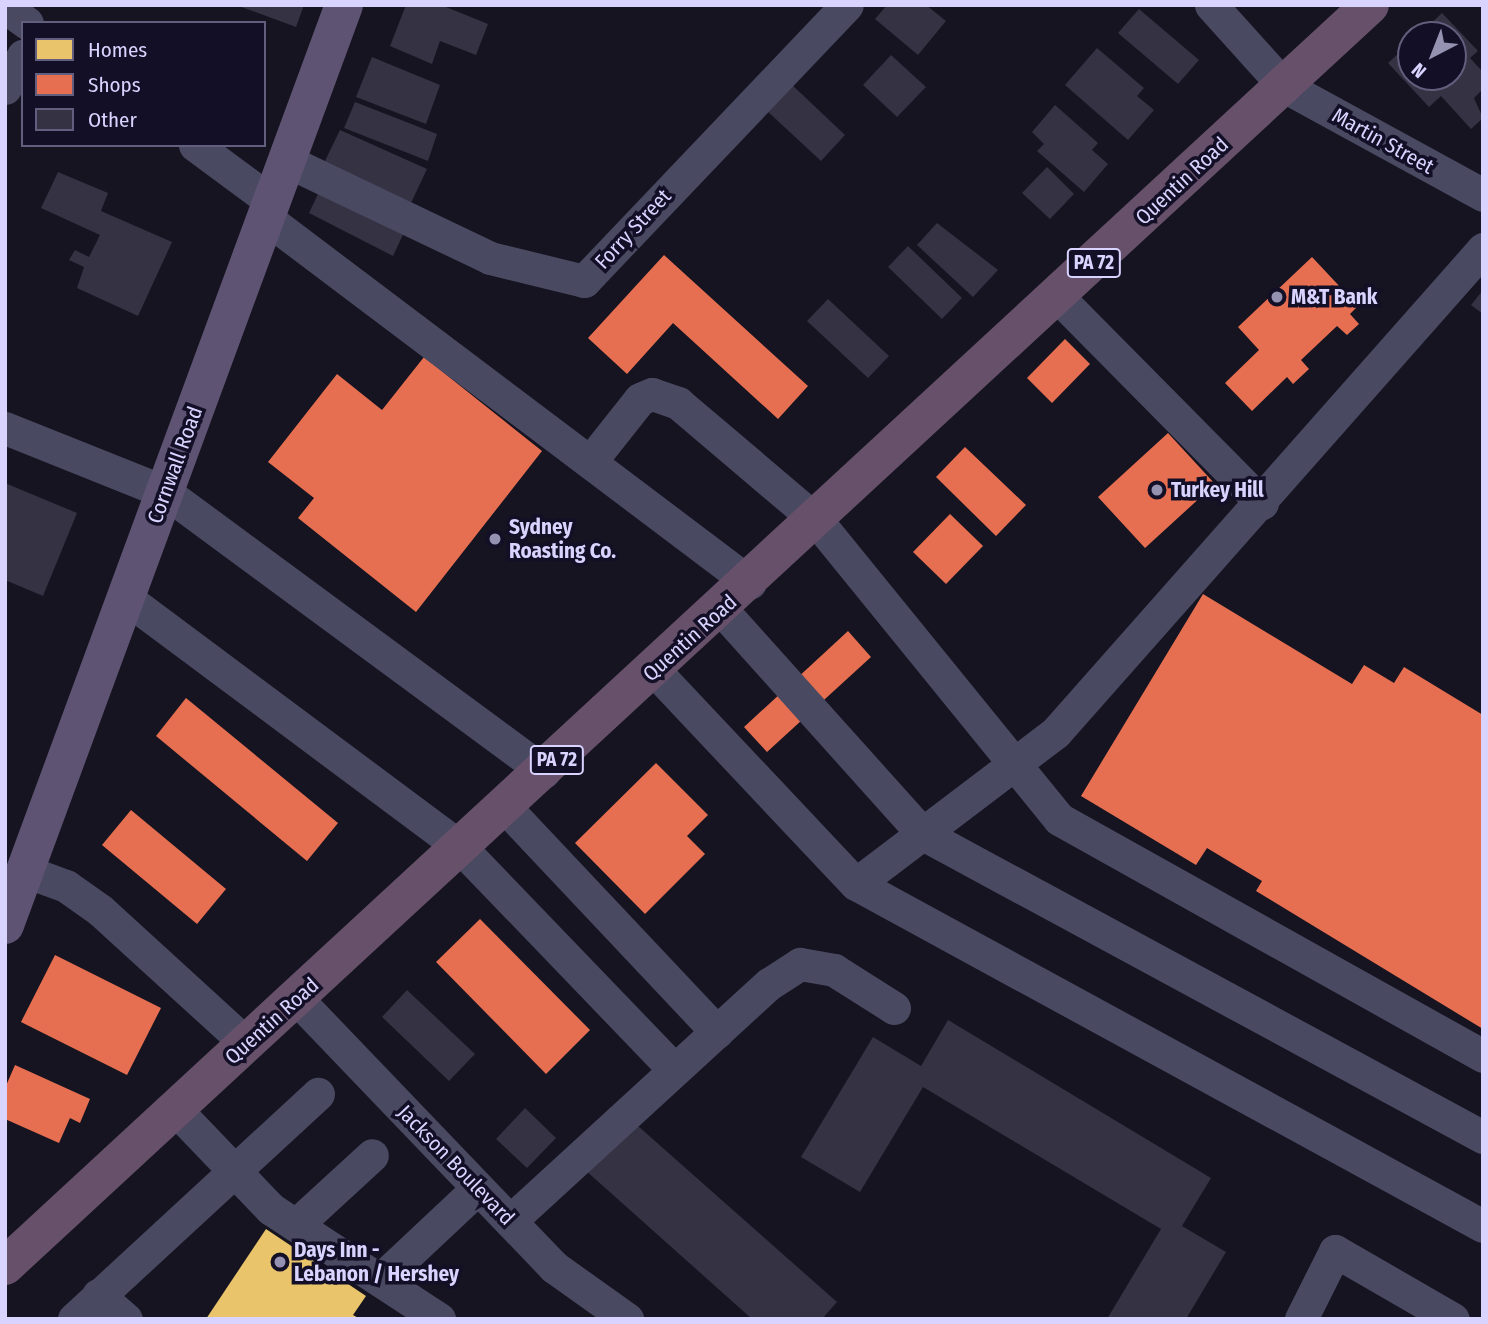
<!DOCTYPE html>
<html>
<head>
<meta charset="utf-8">
<style>
  body { margin:0 }
  #map { position:relative; width:1488px; height:1324px; overflow:hidden; background:#161421; font-family:"Fira Sans Condensed",sans-serif }
  div>[style] { position:absolute }
  [style*='--x'] { left:calc(var(--x)*1px); top:calc(var(--y)*1px); width:calc(var(--w)*1px); rotate:calc(var(--a)*1deg) }
  .homes>* { inset:0; background:#e9c46a }
  .shops>* { inset:0; background:#e76f51 }
  .building>* { inset:0; background:#343243 }
  .minor>* { height:33px; margin:-16.5px; padding:0 16.5px; transform-origin:16.5px; border-radius:16.5px; background:#4a4962 }
  .major>* { height:38px; margin:-19px; padding:0 19px; transform-origin:19px; border-radius:19px; background:#5e5373 }
  .highway>* { height:38px; margin:-19px; padding:0 19px; transform-origin:19px; border-radius:19px; background:#67516a }
  .dots>* { width:19px; height:19px; translate:-50% -50%; box-sizing:border-box; border:4px solid #130f26; border-radius:50% }
  span { translate:-50% -50%; white-space:nowrap; text-align:center; line-height:1.15; -webkit-text-stroke:7px #130f26; paint-order:stroke }
  .shield-label span { padding:2px 5px; background:#130f26; border:2px solid; border-radius:5px; -webkit-text-stroke-width:0 }
  .shield-label { font-size:19px; color:#d9d4ff; font-weight:700 }
  .street-label { font-size:21px; color:#d9d4ff }
  .poi-label { font-size:21px; color:#d9d4ff; font-weight:700 }
  .left { translate:0 -50%; text-align:left }
  .frame { position:absolute; inset:0; border:7px solid #d9d4ff; pointer-events:none }
  .legend { position:absolute; left:21px; top:21px; width:245px; height:126px; box-sizing:border-box; background:#130f26; border:2px solid #625e7d; margin:0; padding:9px 12px; list-style:none; font-size:21px; color:#d9d4ff }
  .legend li { display:flex; align-items:center; gap:14px; height:35px }
  .legend b { width:35px; border:2px solid #625e7d }
  .north { position:absolute; left:1397px; top:21px; width:70px; height:70px; box-sizing:border-box; background:#130f26; border:2px solid #625e7d; border-radius:50%; rotate:222deg; font-size:19px; font-weight:700; line-height:28px; text-align:center; color:#d9d4ff }
  .north::after { content:''; display:block; margin:auto; width:24px; height:32px; background:#9591b1; clip-path:polygon(50% 0,100% 100%,50% 72%,0 100%) }
</style>
</head>
<body>
<div id="map">
  <div class="homes">
    <i style="clip-path:polygon(266px 1229px,366px 1296px,353px 1315px,360px 1319px,206px 1319px)"></i>
  </div>
  <div class="shops">
    <i style="clip-path:polygon(664px 255px,808px 386px,778px 419px,673px 323px,627px 374px,588px 338px)"></i>
    <i style="clip-path:polygon(1312px 257px,1358px 306px,1350px 314px,1359px 324px,1347px 335px,1337px 326px,1301px 360px,1309px 369px,1293px 384px,1287px 377px,1252px 411px,1225px 383px,1259px 350px,1238px 327px)"></i>
    <i style="clip-path:polygon(1065px 339px,1090px 364px,1052px 403px,1027px 378px)"></i>
    <i style="clip-path:polygon(424px 357px,542px 451px,416px 612px,298px 518px,314px 498px,268px 462px,337px 374px,382px 410px)"></i>
    <i style="clip-path:polygon(1168px 433px,1215px 484px,1145px 548px,1098px 497px)"></i>
    <i style="clip-path:polygon(965px 447px,1026px 505px,996px 536px,936px 477px)"></i>
    <i style="clip-path:polygon(950px 514px,983px 546px,946px 584px,913px 552px)"></i>
    <i style="clip-path:polygon(1203px 594px,1352px 684px,1364px 665px,1394px 683px,1404px 667px,1483px 715px,1483px 1029px,1256px 891px,1262px 881px,1207px 848px,1196px 865px,1081px 796px)"></i>
    <i style="clip-path:polygon(848px 631px,871px 657px,767px 752px,744px 727px)"></i>
    <i style="clip-path:polygon(186px 698px,338px 823px,307px 861px,156px 736px)"></i>
    <i style="clip-path:polygon(656px 763px,708px 815px,687px 836px,705px 854px,645px 914px,575px 843px)"></i>
    <i style="clip-path:polygon(131px 810px,226px 889px,197px 924px,102px 845px)"></i>
    <i style="clip-path:polygon(480px 919px,590px 1030px,546px 1074px,436px 962px)"></i>
    <i style="clip-path:polygon(55px 955px,161px 1008px,127px 1075px,21px 1022px)"></i>
    <i style="clip-path:polygon(15px 1065px,90px 1099px,80px 1123px,70px 1118px,59px 1143px,5px 1119px,5px 1088px)"></i>
  </div>
  <div class="building">
    <i style="clip-path:polygon(236px 5px,304px 5px,296px 27px)"></i>
    <i style="clip-path:polygon(406px 5px,441px 5px,488px 24px,476px 55px,440px 41px,432px 64px,390px 46px)"></i>
    <i style="clip-path:polygon(887px 5px,926px 5px,946px 21px,918px 55px,875px 19px)"></i>
    <i style="clip-path:polygon(1139px 9px,1199px 60px,1178px 84px,1118px 33px)"></i>
    <i style="clip-path:polygon(1442px 13px,1478px 51px,1470px 58px,1483px 72px,1483px 89px,1474px 98px,1483px 118px,1471px 129px,1441px 96px,1429px 107px,1388px 63px,1411px 42px,1411px 77px,1453px 77px,1453px 35px,1419px 35px)"></i>
    <i style="clip-path:polygon(1097px 48px,1144px 88px,1137px 96px,1154px 110px,1128px 140px,1065px 85px)"></i>
    <i style="clip-path:polygon(891px 55px,926px 87px,897px 117px,863px 85px)"></i>
    <i style="clip-path:polygon(372px 57px,440px 85px,426px 124px,356px 97px)"></i>
    <i style="clip-path:polygon(789px 82px,845px 135px,821px 161px,765px 109px)"></i>
    <i style="clip-path:polygon(355px 102px,437px 134px,428px 161px,344px 128px)"></i>
    <i style="clip-path:polygon(1055px 105px,1098px 143px,1092px 150px,1108px 164px,1084px 192px,1037px 151px,1044px 144px,1032px 132px)"></i>
    <i style="clip-path:polygon(340px 130px,427px 169px,411px 203px,324px 163px)"></i>
    <i style="clip-path:polygon(1047px 167px,1074px 194px,1050px 219px,1022px 193px)"></i>
    <i style="clip-path:polygon(58px 172px,108px 193px,101px 211px,172px 242px,138px 316px,77px 288px,84px 267px,69px 260px,75px 250px,89px 257px,100px 235px,41px 208px)"></i>
    <i style="clip-path:polygon(325px 179px,409px 222px,393px 256px,309px 213px)"></i>
    <i style="clip-path:polygon(937px 223px,998px 270px,973px 297px,917px 245px)"></i>
    <i style="clip-path:polygon(908px 246px,962px 298px,942px 319px,888px 267px)"></i>
    <i style="clip-path:polygon(1483px 290px,1483px 314px,1471px 305px)"></i>
    <i style="clip-path:polygon(828px 299px,889px 356px,868px 378px,807px 321px)"></i>
    <i style="clip-path:polygon(5px 483px,77px 513px,43px 596px,5px 580px)"></i>
    <i style="clip-path:polygon(407px 990px,475px 1054px,449px 1081px,382px 1017px)"></i>
    <i style="clip-path:polygon(948px 1020px,1211px 1178px,1182px 1226px,1226px 1252px,1186px 1319px,1107px 1319px,1161px 1229px,923px 1087px,860px 1192px,801px 1157px,873px 1037px,921px 1066px)"></i>
    <i style="clip-path:polygon(525px 1108px,556px 1138px,527px 1168px,496px 1139px)"></i>
    <i style="clip-path:polygon(629px 1118px,837px 1302px,822px 1319px,752px 1319px,584px 1169px)"></i>
  </div>
  <div class="minor">
    <i style="--x:1211;--y:5;--w:109;--a:48"></i>
    <i style="--x:1284;--y:86;--w:227;--a:28.7"></i>
    <i style="--x:5;--y:7;--w:27;--a:36"></i>
    <i style="--x:5;--y:88;--w:37;--a:-61"></i>
    <i style="--x:195;--y:145;--w:96;--a:36.5"></i>
    <i style="--x:287;--y:161;--w:225;--a:25.5"></i>
    <i style="--x:490;--y:258;--w:97;--a:13.7"></i>
    <i style="--x:584;--y:281;--w:381;--a:-46.4"></i>
    <i style="--x:266;--y:218;--w:606;--a:37.02"></i>
    <i style="--x:1058;--y:297;--w:290;--a:45.3"></i>
    <i style="--x:5;--y:428;--w:172;--a:21.8"></i>
    <i style="--x:165;--y:492;--w:471;--a:36.4"></i>
    <i style="--x:590;--y:462;--w:80;--a:-51.6"></i>
    <i style="--x:640;--y:399;--w:13;--a:-23"></i>
    <i style="--x:652;--y:394;--w:28;--a:19"></i>
    <i style="--x:678;--y:403;--w:182;--a:40.3"></i>
    <i style="--x:817;--y:521;--w:384;--a:50.9"></i>
    <i style="--x:1059;--y:819;--w:486;--a:29.2"></i>
    <i style="--x:126;--y:598;--w:418;--a:36.7"></i>
    <i style="--x:461;--y:848;--w:307;--a:46.1"></i>
    <i style="--x:721;--y:609;--w:302;--a:48.1"></i>
    <i style="--x:923;--y:834;--w:637;--a:28.42"></i>
    <i style="--x:654;--y:670;--w:294;--a:46.7"></i>
    <i style="--x:856;--y:884;--w:714;--a:28.61"></i>
    <i style="--x:505;--y:807;--w:309;--a:46.7"></i>
    <i style="--x:25;--y:871;--w:44;--a:20.1"></i>
    <i style="--x:66;--y:886;--w:42;--a:35.2"></i>
    <i style="--x:100;--y:910;--w:199;--a:42.4"></i>
    <i style="--x:856;--y:884;--w:251;--a:-37.2"></i>
    <i style="--x:1056;--y:732;--w:645;--a:-48.52"></i>
    <i style="--x:297;--y:999;--w:371;--a:46.2"></i>
    <i style="--x:554;--y:1267;--w:90;--a:35.5"></i>
    <i style="--x:176;--y:1110;--w:137;--a:46.2"></i>
    <i style="--x:271;--y:1209;--w:201;--a:33.2"></i>
    <i style="--x:510;--y:1221;--w:351;--a:-42.5"></i>
    <i style="--x:769;--y:984;--w:37;--a:-33"></i>
    <i style="--x:800;--y:964;--w:35;--a:10"></i>
    <i style="--x:834;--y:970;--w:71;--a:32.3"></i>
    <i style="--x:296;--y:1225;--w:103;--a:-42.6"></i>
    <i style="--x:380;--y:1280;--w:134;--a:-43.2"></i>
    <i style="--x:98;--y:1295;--w:37;--a:41"></i>
    <i style="--x:74;--y:1319;--w:332;--a:-42.7"></i>
    <i style="--x:1301;--y:1319;--w:76;--a:-63.4"></i>
    <i style="--x:1335;--y:1251;--w:136;--a:30"></i>
  </div>
  <div class="major">
    <i style="--x:5;--y:925;--w:980;--a:-69.77"></i>
  </div>
  <div class="highway">
    <i style="--x:5;--y:1266;--w:1858;--a:-42.73"></i>
  </div>
  <div class="dots">
    <i style="left:1277px;top:297px;background:#9591b1"></i>
    <i style="left:1157px;top:490px;background:#9591b1"></i>
    <i style="left:495px;top:539px;background:#9591b1"></i>
    <i style="left:280px;top:1262px;background:#9591b1"></i>
  </div>
  <div class="shield-label">
    <span style="left:1094px;top:263px">PA 72</span>
    <span style="left:557px;top:760px">PA 72</span>
  </div>
  <div class="street-label">
    <span style="left:1383px;top:141px;rotate:29deg">Martin Street</span>
    <span style="left:1182px;top:181px;rotate:-43deg">Quentin Road</span>
    <span style="left:633px;top:229px;rotate:-47deg">Forry Street</span>
    <span style="left:175px;top:465px;rotate:-70deg">Cornwall Road</span>
    <span style="left:690px;top:638px;rotate:-42deg">Quentin Road</span>
    <span style="left:272px;top:1021px;rotate:-42deg">Quentin Road</span>
    <span style="left:456px;top:1165px;rotate:46deg">Jackson Boulevard</span>
  </div>
  <div class="poi-label">
    <span class="left" style="left:1291px;top:297px">M&amp;T Bank</span>
    <span class="left" style="left:1171px;top:490px">Turkey Hill</span>
    <span class="left" style="left:509px;top:539px">Sydney<br>Roasting Co.</span>
    <span class="left" style="left:294px;top:1262px">Days Inn -<br>Lebanon / Hershey</span>
  </div>
  <div class="frame"></div>
  <ul class="legend">
  <li><b style="height:19px;background:#e9c46a"></b>Homes</li>
  <li><b style="height:19px;background:#e76f51"></b>Shops</li>
  <li><b style="height:19px;background:#343243"></b>Other</li>
  </ul>
  <div class="north">N</div>
</div>
</body>
</html>
